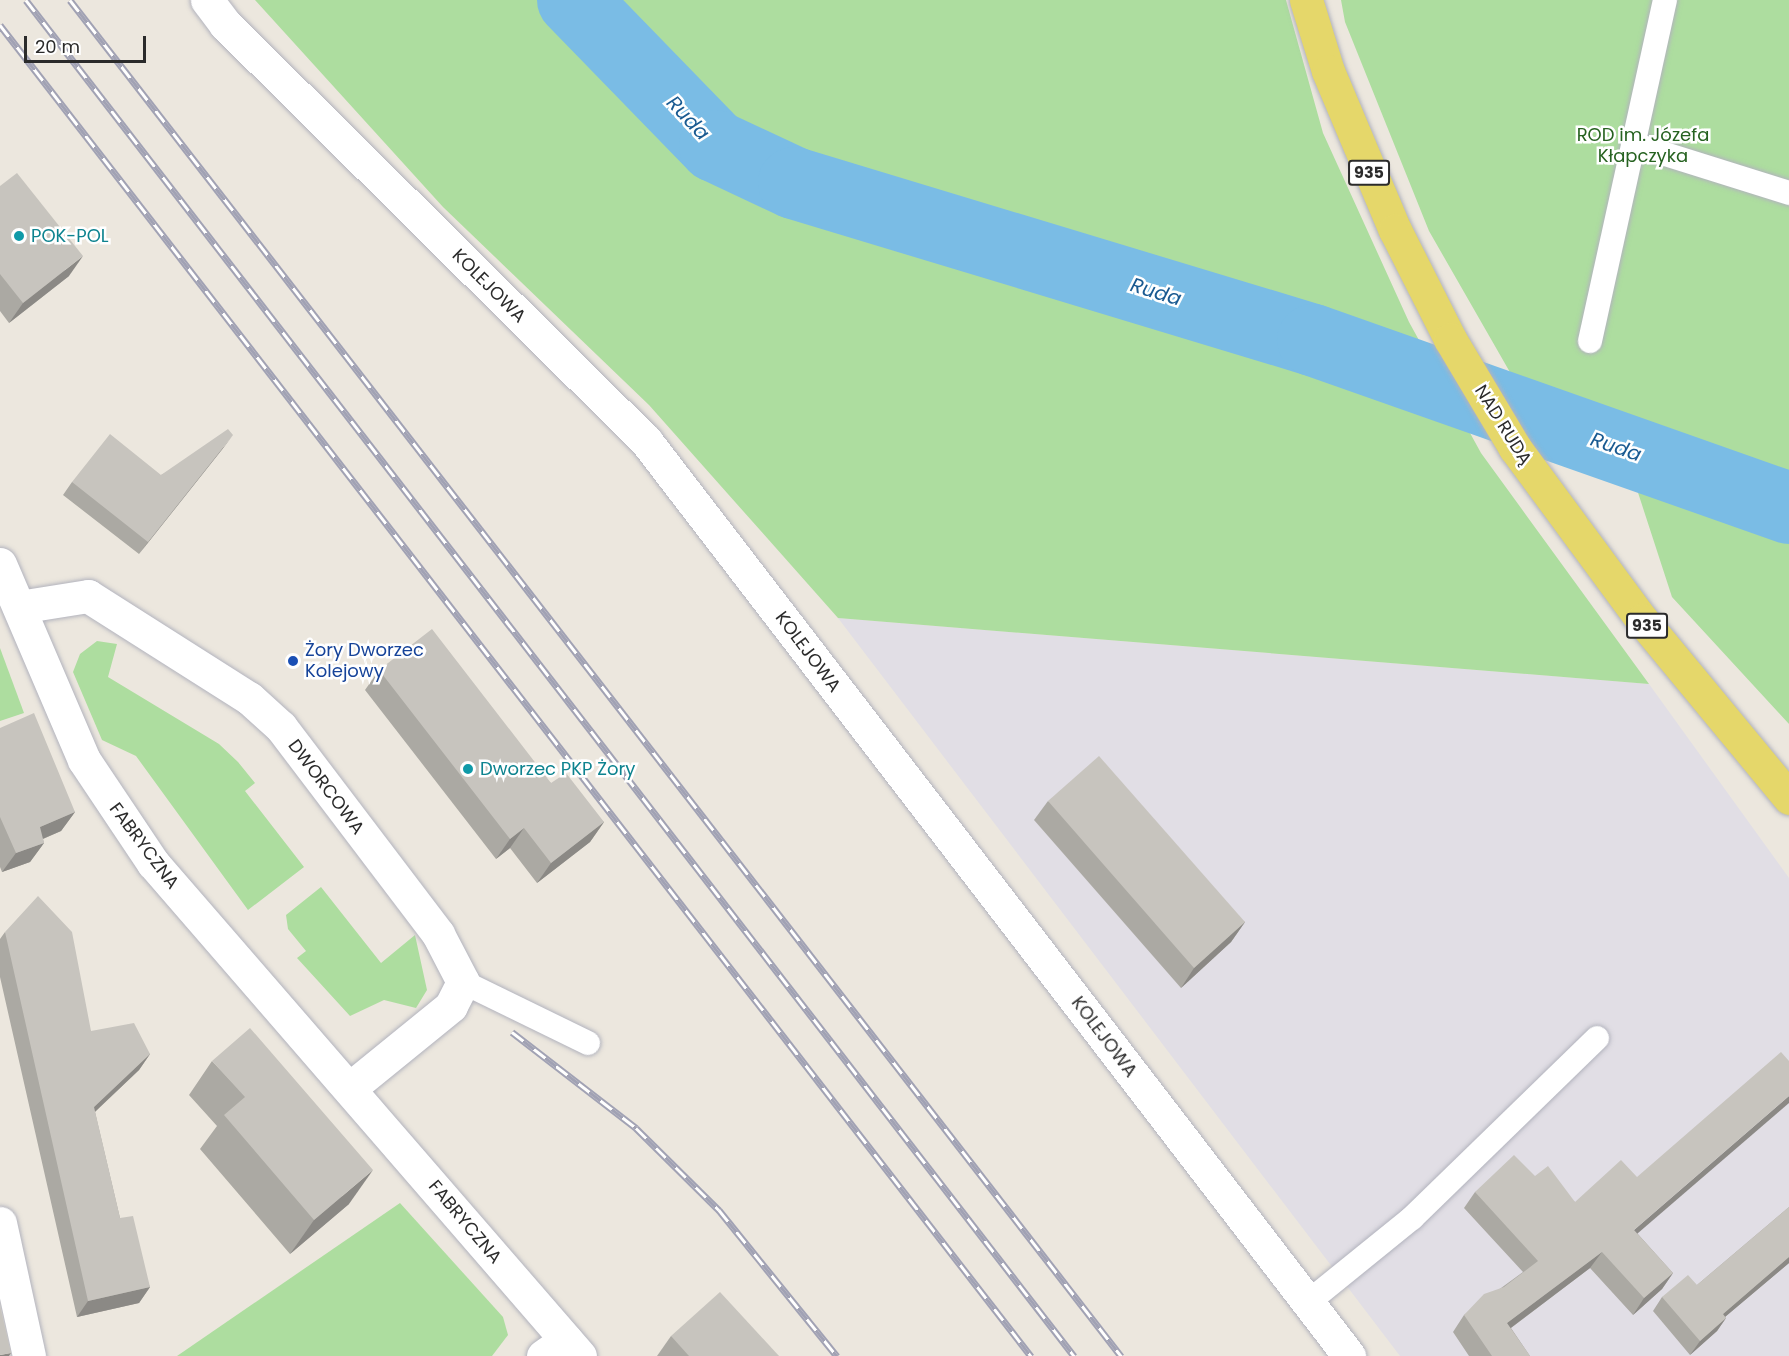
<!DOCTYPE html>
<html>
<head>
<meta charset="utf-8">
<style>
  body { margin:0 }
  #map { position:relative; width:1789px; height:1356px; overflow:hidden; background:#ece7de; font-family:Poppins,sans-serif }
  div>[style] { position:absolute }
  [style*='--x'] { left:calc(var(--x)*1px); top:calc(var(--y)*1px); width:calc(var(--w)*1px); rotate:calc(var(--a)*1deg) }
  .industrial>* { inset:0; background:#e1dee5 }
  .green>* { inset:0; background:#addd9f }
  .river>* { height:72px; margin:-36px; padding:0 36px; transform-origin:36px; border-radius:36px; background:#7abce5 }
  .roads { filter:drop-shadow(0 0 2px #b2b3bd) drop-shadow(0 0 2px #b2b3bd) }
  .service>* { height:24px; margin:-12px; padding:0 12px; transform-origin:12px; border-radius:12px; background:#fff }
  .minor>* { height:33px; margin:-16.5px; padding:0 16.5px; transform-origin:16.5px; border-radius:16.5px; background:#fff }
  .primary>* { height:33px; margin:-16.5px; padding:0 16.5px; transform-origin:16.5px; border-radius:16.5px; background:#e5d76a }
  .rail>* { height:7px; margin-top:-3.5px; transform-origin:0; background:repeating-linear-gradient(90deg,#fff 0 14px,#a1a2b4 0 28px); box-sizing:border-box; border-block:2px solid #a1a2b4 }
  .wall>* { inset:0; background:#aba9a3 }
  .shaded-wall>* { inset:0; background:#8b8985 }
  .building>* { inset:0; background:#c7c4be }
  .dots>* { width:16px; height:16px; translate:-50% -50%; box-sizing:border-box; border:3px solid #fff; border-radius:50% }
  span { translate:-50% -50%; white-space:nowrap; text-align:center; line-height:1.15; -webkit-text-stroke:5px #fff; paint-order:stroke }
  .shield-label span { padding:2px 4px; background:#fff; border:2px solid; border-radius:4px; -webkit-text-stroke-width:0 }
  .shield-label { font-size:16px; color:#2b2b2b; font-weight:700 }
  .park-label { font-size:18px; color:#266220 }
  .culture-label { font-size:18px; color:#0d838f }
  .left { translate:0 -50%; text-align:left }
  .street-label { font-size:18px; color:#2b2b2b }
  .transit-label { font-size:18px; color:#164399 }
  .water-label { font-size:20px; color:#195a91; font-style:italic }
  .scale { position:absolute; left:24px; top:36px; width:122px; height:27px; box-sizing:border-box; border:3px solid #2b2b2b; border-top:0; padding-left:8px; font-size:18px; line-height:21px; white-space:nowrap; color:#2b2b2b; -webkit-text-stroke:4px #fff; paint-order:stroke }
</style>
</head>
<body>
<div id="map">
  <div class="industrial">
    <i style="clip-path:polygon(838px 618px,1649px 684px,1789px 878px,1789px 1356px,1400px 1356px)"></i>
  </div>
  <div class="green">
    <i style="clip-path:polygon(255px 0,1286px 0,1323px 133px,1409px 322px,1481px 453px,1649px 684px,838px 618px,649px 405px,443px 207px)"></i>
    <i style="clip-path:polygon(1341px 0,1789px 0,1789px 724px,1672px 597px,1615px 422px,1515px 381px,1429px 231px,1345px 22px)"></i>
    <i style="clip-path:polygon(97px 641px,117px 644px,108px 677px,219px 744px,238px 762px,255px 783px,245px 791px,304px 867px,248px 910px,136px 756px,102px 740px,73px 672px,80px 654px)"></i>
    <i style="clip-path:polygon(0 648px,24px 713px,0 721px)"></i>
    <i style="clip-path:polygon(321px 887px,381px 963px,415px 935px,427px 990px,416px 1008px,384px 1000px,350px 1016px,297px 958px,306px 951px,288px 929px,286px 915px)"></i>
    <i style="clip-path:polygon(400px 1203px,503px 1317px,508px 1335px,492px 1356px,177px 1356px)"></i>
  </div>
  <div class="river">
    <i style="--x:573;--y:0;--w:204;--a:45.8"></i>
    <i style="--x:715;--y:146;--w:87;--a:25.1"></i>
    <i style="--x:794;--y:183;--w:542;--a:16.83"></i>
    <i style="--x:1313;--y:340;--w:505;--a:19.44"></i>
  </div>
  <div class="roads">
    <div class="service">
      <i style="--x:1633;--y:144;--w:164;--a:17.4"></i>
      <i style="--x:1590;--y:341;--w:349;--a:-77.6"></i>
      <i style="--x:463;--y:982;--w:139;--a:26"></i>
      <i style="--x:1307;--y:1303;--w:135;--a:-39"></i>
      <i style="--x:1412;--y:1218;--w:258;--a:-44.2"></i>
    </div>
    <div class="minor">
      <i style="--x:207;--y:0;--w:30;--a:53"></i>
      <i style="--x:225;--y:24;--w:593;--a:44.73"></i>
      <i style="--x:646;--y:441;--w:1154;--a:52.46"></i>
      <i style="--x:0;--y:564;--w:213;--a:66.8"></i>
      <i style="--x:84;--y:760;--w:124;--a:56.2"></i>
      <i style="--x:153;--y:863;--w:652;--a:49.1"></i>
      <i style="--x:19;--y:607;--w:70;--a:-9.1"></i>
      <i style="--x:88;--y:596;--w:191;--a:32.4"></i>
      <i style="--x:249;--y:698;--w:43;--a:42.2"></i>
      <i style="--x:281;--y:727;--w:260;--a:52.8"></i>
      <i style="--x:438;--y:934;--w:54;--a:62.5"></i>
      <i style="--x:463;--y:982;--w:27;--a:117"></i>
      <i style="--x:451;--y:1006;--w:130;--a:140.9"></i>
      <i style="--x:0;--y:1223;--w:136;--a:77.7"></i>
      <i style="--x:543;--y:1356;--w:28;--a:-35"></i>
    </div>
    <div class="primary">
      <i style="--x:1306;--y:0;--w:74;--a:72.8"></i>
      <i style="--x:1328;--y:71;--w:173;--a:67.2"></i>
      <i style="--x:1395;--y:230;--w:122;--a:63.2"></i>
      <i style="--x:1450;--y:339;--w:127;--a:59.2"></i>
      <i style="--x:1515;--y:448;--w:214;--a:53.6"></i>
      <i style="--x:1642;--y:620;--w:231;--a:50.4"></i>
    </div>
  </div>
  <div class="rail">
    <i style="--x:26;--y:0;--w:1714;--a:52.3"></i>
    <i style="--x:70;--y:0;--w:1716;--a:52.22"></i>
    <i style="--x:0;--y:25;--w:1684;--a:52.24"></i>
    <i style="--x:512;--y:1032;--w:157;--a:37.7"></i>
    <i style="--x:636;--y:1128;--w:117;--a:44.7"></i>
    <i style="--x:719;--y:1210;--w:188;--a:51.1"></i>
  </div>
  <div class="wall">
    <i style="clip-path:polygon(0 186px,69px 276px,9px 323px,0 311px)"></i>
    <i style="clip-path:polygon(224px 447px,139px 554px,63px 495px,72px 482px,161px 475px)"></i>
    <i style="clip-path:polygon(379px 670px,551px 783px,604px 822px,590px 842px,537px 883px,510px 848px,496px 859px,365px 690px)"></i>
    <i style="clip-path:polygon(0 728px,75px 812px,61px 831px,43px 839px,44px 843px,30px 862px,2px 872px,0 867px)"></i>
    <i style="clip-path:polygon(1048px 801px,1245px 922px,1231px 942px,1181px 988px,1034px 820px)"></i>
    <i style="clip-path:polygon(5px 932px,91px 1031px,150px 1054px,139px 1070px,95px 1112px,120px 1218px,150px 1287px,139px 1303px,77px 1317px,0 977px,0 939px)"></i>
    <i style="clip-path:polygon(212px 1061px,349px 1204px,290px 1254px,200px 1149px,217px 1126px,189px 1095px)"></i>
    <i style="clip-path:polygon(1535px 1176px,1575px 1202px,1637px 1233px,1673px 1273px,1662px 1289px,1633px 1315px,1590px 1268px,1511px 1328px,1530px 1356px,1469px 1356px,1453px 1332px,1464px 1315px,1523px 1272px,1464px 1208px,1475px 1192px)"></i>
    <i style="clip-path:polygon(1789px 1207px,1789px 1263px,1725px 1317px,1726px 1318px,1717px 1331px,1690px 1355px,1653px 1311px,1662px 1297px,1697px 1285px)"></i>
    <i style="clip-path:polygon(671px 1336px,779px 1356px,657px 1356px)"></i>
  </div>
  <div class="shaded-wall">
    <i style="clip-path:polygon(83px 256px,69px 276px,9px 323px,23px 303px)"></i>
    <i style="clip-path:polygon(233px 435px,224px 447px,139px 554px,148px 542px)"></i>
    <i style="clip-path:polygon(75px 812px,61px 831px,26px 846px,40px 827px)"></i>
    <i style="clip-path:polygon(604px 822px,590px 842px,537px 883px,551px 863px)"></i>
    <i style="clip-path:polygon(524px 828px,510px 848px,496px 859px,510px 839px)"></i>
    <i style="clip-path:polygon(44px 843px,30px 862px,2px 872px,16px 853px)"></i>
    <i style="clip-path:polygon(1245px 922px,1231px 942px,1181px 988px,1194px 968px)"></i>
    <i style="clip-path:polygon(150px 1054px,139px 1070px,83px 1123px,94px 1107px)"></i>
    <i style="clip-path:polygon(1789px 1096px,1789px 1103px,1623px 1246px,1634px 1230px)"></i>
    <i style="clip-path:polygon(373px 1170px,349px 1204px,290px 1254px,314px 1220px)"></i>
    <i style="clip-path:polygon(1602px 1252px,1590px 1268px,1496px 1339px,1507px 1323px)"></i>
    <i style="clip-path:polygon(1789px 1257px,1789px 1263px,1713px 1327px,1723px 1314px)"></i>
    <i style="clip-path:polygon(1673px 1273px,1662px 1289px,1633px 1315px,1644px 1298px)"></i>
    <i style="clip-path:polygon(150px 1287px,139px 1303px,77px 1317px,88px 1301px)"></i>
    <i style="clip-path:polygon(1726px 1318px,1717px 1331px,1690px 1355px,1700px 1341px)"></i>
    <i style="clip-path:polygon(11px 1353px,9px 1356px,0 1356px,0 1355px)"></i>
  </div>
  <div class="building">
    <i style="clip-path:polygon(17px 173px,83px 256px,23px 303px,0 274px,0 186px)"></i>
    <i style="clip-path:polygon(228px 429px,233px 435px,148px 542px,72px 482px,110px 434px,161px 475px)"></i>
    <i style="clip-path:polygon(432px 629px,551px 783px,566px 773px,604px 822px,551px 863px,524px 828px,510px 839px,379px 670px)"></i>
    <i style="clip-path:polygon(34px 713px,75px 812px,40px 827px,44px 843px,16px 853px,0 817px,0 728px)"></i>
    <i style="clip-path:polygon(1099px 756px,1245px 922px,1194px 968px,1048px 801px)"></i>
    <i style="clip-path:polygon(38px 896px,72px 932px,91px 1031px,134px 1023px,150px 1054px,94px 1107px,120px 1218px,133px 1216px,150px 1287px,88px 1301px,5px 932px)"></i>
    <i style="clip-path:polygon(250px 1028px,373px 1170px,314px 1220px,224px 1115px,245px 1097px,212px 1061px)"></i>
    <i style="clip-path:polygon(1781px 1052px,1789px 1061px,1789px 1096px,1634px 1230px,1673px 1273px,1644px 1298px,1602px 1252px,1507px 1323px,1530px 1356px,1492px 1356px,1464px 1315px,1484px 1294px,1504px 1287px,1538px 1261px,1475px 1192px,1514px 1155px,1535px 1176px,1548px 1166px,1575px 1202px,1621px 1160px,1637px 1177px)"></i>
    <i style="clip-path:polygon(1789px 1207px,1789px 1257px,1723px 1314px,1726px 1318px,1700px 1341px,1662px 1297px,1688px 1275px,1697px 1285px)"></i>
    <i style="clip-path:polygon(720px 1292px,779px 1356px,689px 1356px,671px 1336px)"></i>
    <i style="clip-path:polygon(0 1306px,11px 1353px,0 1355px)"></i>
  </div>
  <div class="dots">
    <i style="left:19px;top:236px;background:#0f9aa8"></i>
    <i style="left:293px;top:661px;background:#1a4fb4"></i>
    <i style="left:468px;top:769px;background:#0f9aa8"></i>
  </div>
  <div class="shield-label">
    <span style="left:1369px;top:173px">935</span>
    <span style="left:1647px;top:626px">935</span>
  </div>
  <div class="park-label">
    <span style="left:1643px;top:146px">ROD im. Józefa<br>Kłapczyka</span>
  </div>
  <div class="culture-label">
    <span class="left" style="left:31px;top:236px">POK-POL</span>
    <span class="left" style="left:480px;top:769px">Dworzec PKP Żory</span>
  </div>
  <div class="street-label">
    <span style="left:489px;top:286px;rotate:45deg">KOLEJOWA</span>
    <span style="left:1503px;top:425px;rotate:58deg">NAD RUDĄ</span>
    <span style="left:808px;top:652px;rotate:53deg">KOLEJOWA</span>
    <span style="left:326px;top:787px;rotate:53deg">DWORCOWA</span>
    <span style="left:144px;top:846px;rotate:53deg">FABRYCZNA</span>
    <span style="left:1104px;top:1037px;rotate:53deg">KOLEJOWA</span>
    <span style="left:465px;top:1222px;rotate:50deg">FABRYCZNA</span>
  </div>
  <div class="transit-label">
    <span class="left" style="left:305px;top:661px">Żory Dworzec<br>Kolejowy</span>
  </div>
  <div class="water-label">
    <span style="left:688px;top:118px;rotate:47deg">Ruda</span>
    <span style="left:1156px;top:292px;rotate:17deg">Ruda</span>
    <span style="left:1616px;top:447px;rotate:19deg">Ruda</span>
  </div>
  <div class="scale">20 m</div>
</div>
</body>
</html>
